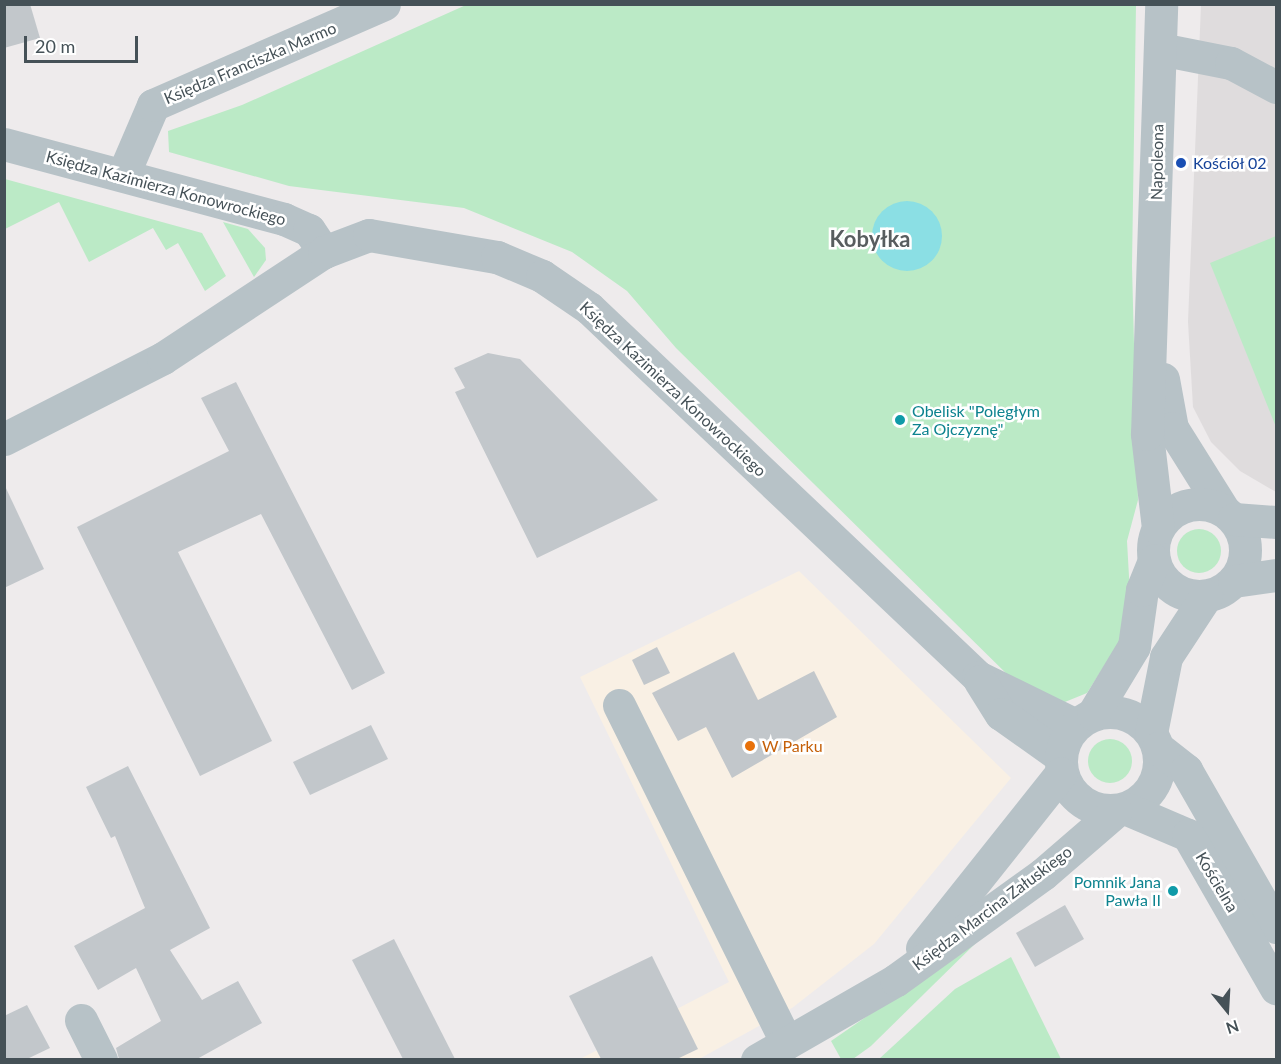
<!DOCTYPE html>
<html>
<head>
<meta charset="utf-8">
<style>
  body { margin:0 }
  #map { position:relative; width:1281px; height:1064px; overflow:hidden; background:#eeebec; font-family:Lato,sans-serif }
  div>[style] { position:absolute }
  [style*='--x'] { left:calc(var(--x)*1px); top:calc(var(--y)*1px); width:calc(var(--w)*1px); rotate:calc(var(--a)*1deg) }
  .commercial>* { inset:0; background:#f9f0e4 }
  .education>* { inset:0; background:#dfdcdd }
  .green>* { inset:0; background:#bbeac6 }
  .round { border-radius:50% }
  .water>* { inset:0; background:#8bdfe4 }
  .building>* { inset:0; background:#c2c7cb }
  .minor>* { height:33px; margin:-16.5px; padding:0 16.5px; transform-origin:16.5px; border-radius:16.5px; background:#b7c2c7 }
  .minor>.ring { margin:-16.5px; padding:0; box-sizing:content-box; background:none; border:33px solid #b7c2c7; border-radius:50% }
  .dots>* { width:16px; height:16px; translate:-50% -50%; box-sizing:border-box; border:3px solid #fff; border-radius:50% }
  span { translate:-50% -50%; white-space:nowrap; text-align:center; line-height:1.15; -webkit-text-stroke:5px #fff; paint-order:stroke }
  .street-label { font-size:16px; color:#455157 }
  .transit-label { font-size:16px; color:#164399 }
  .left { translate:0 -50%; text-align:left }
  .culture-label { font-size:16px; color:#0d838f }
  .right { translate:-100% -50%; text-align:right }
  .food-label { font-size:16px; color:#c56008 }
  .district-label { font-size:22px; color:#585d5f; font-weight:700 }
  .frame { position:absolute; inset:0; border:6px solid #455157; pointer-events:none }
  .north { position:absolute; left:1197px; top:980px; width:60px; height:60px; -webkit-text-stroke:4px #fff; paint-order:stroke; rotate:162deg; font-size:16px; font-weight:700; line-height:24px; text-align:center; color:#455157 }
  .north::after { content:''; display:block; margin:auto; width:21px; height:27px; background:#455157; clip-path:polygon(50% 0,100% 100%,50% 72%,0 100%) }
  .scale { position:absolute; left:24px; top:36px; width:114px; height:27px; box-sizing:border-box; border:3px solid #455157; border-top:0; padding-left:8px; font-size:18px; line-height:21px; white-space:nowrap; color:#455157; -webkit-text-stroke:4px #fff; paint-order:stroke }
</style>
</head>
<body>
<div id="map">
  <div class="commercial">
    <i style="clip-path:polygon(799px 571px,1011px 778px,874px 944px,792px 1008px,699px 1059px,578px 1060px,729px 982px,580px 677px)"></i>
  </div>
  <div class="education">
    <i style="clip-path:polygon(1201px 5px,1276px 5px,1276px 492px,1240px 471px,1211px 442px,1193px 407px,1188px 322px)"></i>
  </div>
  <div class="green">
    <i style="clip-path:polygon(466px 5px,1136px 5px,1132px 266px,1138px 500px,1127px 541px,1131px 612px,1127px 630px,1087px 693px,1060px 704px,1018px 685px,676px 348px,627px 291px,572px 252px,464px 208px,289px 186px,169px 152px,168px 131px,242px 105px)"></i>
    <i style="clip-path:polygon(5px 179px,202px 233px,226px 276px,205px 291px,178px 243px,166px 250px,153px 228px,89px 262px,59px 202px,5px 229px)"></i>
    <i style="clip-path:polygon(223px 222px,248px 229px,265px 248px,266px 260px,254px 277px)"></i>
    <i style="clip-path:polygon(1276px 236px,1276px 427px,1210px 263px)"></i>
    <i class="round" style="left:1177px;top:529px;width:44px;height:44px"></i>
    <i class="round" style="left:1088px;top:739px;width:44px;height:44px"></i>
    <i style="clip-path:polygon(982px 937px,871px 1046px,853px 1059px,841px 1059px,831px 1041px)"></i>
    <i style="clip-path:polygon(1011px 957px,1061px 1059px,879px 1059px,955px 989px)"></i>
  </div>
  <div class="water">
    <i class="round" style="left:872px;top:201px;width:70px;height:70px"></i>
  </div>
  <div class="building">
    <i style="clip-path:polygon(4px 4px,30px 4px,40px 38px,4px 48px)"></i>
    <i style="clip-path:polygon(488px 353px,520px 359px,658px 500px,537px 558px,455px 392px,465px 388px,454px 368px)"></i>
    <i style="clip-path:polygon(236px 382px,385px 673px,352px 690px,261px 514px,178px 552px,272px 741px,200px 776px,77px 527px,229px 451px,201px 398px)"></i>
    <i style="clip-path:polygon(4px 484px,44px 569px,4px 588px)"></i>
    <i style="clip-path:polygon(657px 647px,670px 673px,644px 685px,632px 660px)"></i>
    <i style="clip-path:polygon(734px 652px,758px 700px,814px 671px,837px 717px,732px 778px,706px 727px,678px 741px,652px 693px)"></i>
    <i style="clip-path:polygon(371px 725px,388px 759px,310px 795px,293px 762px)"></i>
    <i style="clip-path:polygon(128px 766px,210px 928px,170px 950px,202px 1000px,238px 981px,262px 1023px,197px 1059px,119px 1059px,116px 1048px,161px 1021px,136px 968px,98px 990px,74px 946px,145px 908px,115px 836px,111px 838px,86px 787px)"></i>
    <i style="clip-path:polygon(1065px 905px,1084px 939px,1035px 967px,1016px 933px)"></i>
    <i style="clip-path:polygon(394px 939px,455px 1059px,403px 1059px,352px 960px)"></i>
    <i style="clip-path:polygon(652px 956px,698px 1049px,677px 1059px,601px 1059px,569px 996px)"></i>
    <i style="clip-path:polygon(27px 1005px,50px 1048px,27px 1059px,4px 1059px,4px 1016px)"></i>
  </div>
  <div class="minor">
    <i style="--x:1160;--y:49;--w:72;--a:11.2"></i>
    <i style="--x:1231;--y:63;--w:51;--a:28.1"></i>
    <i style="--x:4;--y:144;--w:290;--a:15"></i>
    <i style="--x:284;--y:219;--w:27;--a:24"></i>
    <i style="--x:309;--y:230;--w:27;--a:56"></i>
    <i style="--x:123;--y:175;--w:76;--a:-66.8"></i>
    <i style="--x:153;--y:105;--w:252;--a:-23.6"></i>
    <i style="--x:1163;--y:379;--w:50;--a:79.6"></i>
    <i style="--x:1172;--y:428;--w:98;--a:57.9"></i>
    <i style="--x:4;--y:439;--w:178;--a:-27"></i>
    <i style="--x:163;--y:358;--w:193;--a:-33.4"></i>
    <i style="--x:324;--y:252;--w:48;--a:-20.7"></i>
    <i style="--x:369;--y:235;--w:130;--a:9.8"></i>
    <i style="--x:497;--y:257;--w:49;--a:22.9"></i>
    <i style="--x:542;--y:276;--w:57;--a:34.2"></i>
    <i style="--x:589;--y:308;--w:536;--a:43.49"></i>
    <i style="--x:978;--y:677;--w:109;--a:26.1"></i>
    <i class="ring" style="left:1153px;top:504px;width:59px;height:59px"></i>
    <i style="--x:1234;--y:519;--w:42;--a:4.1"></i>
    <i style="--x:1158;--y:528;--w:95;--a:-96.7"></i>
    <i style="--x:1147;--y:434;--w:430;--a:-88.1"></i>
    <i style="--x:1234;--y:581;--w:42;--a:-8.1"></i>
    <i style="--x:980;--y:681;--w:39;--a:58"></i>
    <i style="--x:1001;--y:714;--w:72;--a:35.4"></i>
    <i style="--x:619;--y:705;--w:377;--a:63.6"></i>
    <i class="ring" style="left:1061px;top:712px;width:65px;height:65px"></i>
    <i style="--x:1093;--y:714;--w:79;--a:-58.9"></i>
    <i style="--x:1134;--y:646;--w:57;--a:-81.9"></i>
    <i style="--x:1142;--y:590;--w:32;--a:-68"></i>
    <i style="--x:1151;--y:733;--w:77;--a:-78.8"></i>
    <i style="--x:1166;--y:657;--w:73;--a:-56.7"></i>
    <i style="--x:1158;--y:748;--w:36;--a:38"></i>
    <i style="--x:1186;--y:770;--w:181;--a:60.2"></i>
    <i style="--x:1127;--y:809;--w:66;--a:23.1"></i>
    <i style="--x:1188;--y:835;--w:177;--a:60.1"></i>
    <i style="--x:922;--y:948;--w:223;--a:-51.5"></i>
    <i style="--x:81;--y:1020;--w:45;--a:63.4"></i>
    <i style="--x:757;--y:1060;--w:160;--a:-29.9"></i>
    <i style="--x:896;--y:980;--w:181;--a:-35.8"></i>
    <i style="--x:1043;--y:874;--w:96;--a:-40.8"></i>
  </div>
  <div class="dots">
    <i style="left:1181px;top:163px;background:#1a4fb4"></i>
    <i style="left:900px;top:420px;background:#0f9aa8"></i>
    <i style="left:750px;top:746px;background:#e8710a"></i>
    <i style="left:1173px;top:891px;background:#0f9aa8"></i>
  </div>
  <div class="street-label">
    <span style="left:250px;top:63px;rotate:-23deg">Księdza Franciszka Marmo</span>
    <span style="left:1157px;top:162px;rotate:-89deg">Napoleona</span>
    <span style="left:166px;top:188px;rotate:15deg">Księdza Kazimierza Konowrockiego</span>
    <span style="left:673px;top:389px;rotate:43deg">Księdza Kazimierza Konowrockiego</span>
    <span style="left:1217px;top:882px;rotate:59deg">Kościelna</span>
    <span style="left:992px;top:908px;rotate:-37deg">Księdza Marcina Załuskiego</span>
  </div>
  <div class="transit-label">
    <span class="left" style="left:1193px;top:163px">Kościół 02</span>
  </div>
  <div class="culture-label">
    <span class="left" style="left:912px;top:420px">Obelisk "Poległym<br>Za Ojczyznę"</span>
    <span class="right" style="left:1161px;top:891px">Pomnik Jana<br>Pawła II</span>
  </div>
  <div class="food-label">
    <span class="left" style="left:762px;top:746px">W Parku</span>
  </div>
  <div class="district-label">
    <span style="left:870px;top:239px">Kobyłka</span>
  </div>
  <div class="frame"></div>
  <div class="north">N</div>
  <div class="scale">20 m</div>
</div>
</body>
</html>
